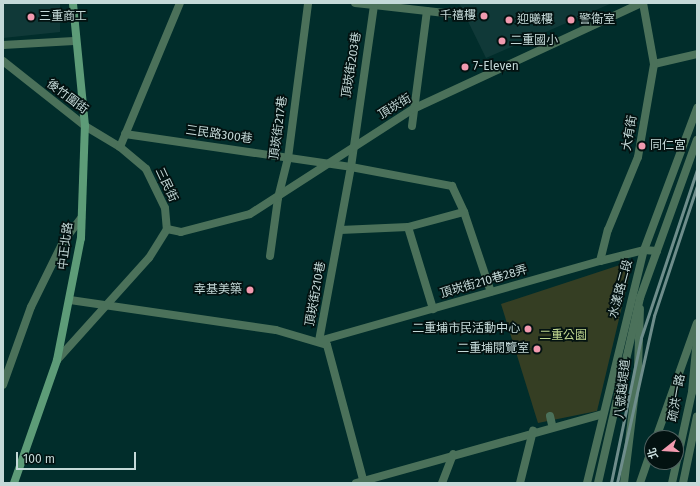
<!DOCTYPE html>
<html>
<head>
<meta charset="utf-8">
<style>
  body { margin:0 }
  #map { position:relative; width:700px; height:486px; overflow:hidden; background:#012d2b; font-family:"Fira Sans","Noto Sans TC",sans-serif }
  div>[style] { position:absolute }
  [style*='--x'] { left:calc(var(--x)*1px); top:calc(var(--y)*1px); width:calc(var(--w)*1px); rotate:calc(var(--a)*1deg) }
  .built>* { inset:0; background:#103938 }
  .green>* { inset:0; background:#353e23 }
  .minor>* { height:8px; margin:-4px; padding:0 4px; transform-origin:4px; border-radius:4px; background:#4b715a }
  .tertiary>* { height:8px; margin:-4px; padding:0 4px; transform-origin:4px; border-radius:4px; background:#4b715a }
  .secondary>* { height:8px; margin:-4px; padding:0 4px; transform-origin:4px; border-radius:4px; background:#5d9c78 }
  .rail>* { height:2.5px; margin:-1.25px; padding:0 1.25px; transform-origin:1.25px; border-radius:1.25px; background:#6e8d8b }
  .dots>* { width:11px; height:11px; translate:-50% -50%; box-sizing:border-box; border:2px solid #031211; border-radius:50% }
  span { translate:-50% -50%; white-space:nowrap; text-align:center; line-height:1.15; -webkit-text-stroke:3.5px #031211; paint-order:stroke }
  .poi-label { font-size:12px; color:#c4d9d8 }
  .right { translate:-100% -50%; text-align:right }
  .left { translate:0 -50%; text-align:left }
  .street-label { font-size:12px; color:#c4d9d8 }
  .park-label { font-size:12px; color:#bed58f }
  .frame { position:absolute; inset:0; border:4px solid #c4d9d8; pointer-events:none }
  .north { position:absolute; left:644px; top:430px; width:40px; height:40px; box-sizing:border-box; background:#031211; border:1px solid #506261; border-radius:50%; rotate:253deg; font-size:11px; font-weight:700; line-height:16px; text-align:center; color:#c4d9d8 }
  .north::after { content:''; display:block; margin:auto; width:14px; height:18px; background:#f29aaf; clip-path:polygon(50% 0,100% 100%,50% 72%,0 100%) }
  .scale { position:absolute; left:16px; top:452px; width:120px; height:18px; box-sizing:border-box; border:2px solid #c4d9d8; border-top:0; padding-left:5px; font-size:12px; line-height:14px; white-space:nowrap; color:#c4d9d8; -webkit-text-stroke:3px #031211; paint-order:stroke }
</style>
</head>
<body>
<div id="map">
  <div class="built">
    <i style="clip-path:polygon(3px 3px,60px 3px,60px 32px,3px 38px)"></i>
    <i style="clip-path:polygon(459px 3px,612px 3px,486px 58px)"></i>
  </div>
  <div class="green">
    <i style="clip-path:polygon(626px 263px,630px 273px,597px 411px,538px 423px,501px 304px)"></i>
  </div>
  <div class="minor">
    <i style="--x:374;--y:5;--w:80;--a:6.5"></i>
    <i style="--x:3;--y:45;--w:71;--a:-3.2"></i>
    <i style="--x:654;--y:64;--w:44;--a:-13.1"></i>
    <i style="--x:85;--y:126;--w:41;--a:31"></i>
    <i style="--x:120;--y:147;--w:34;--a:40"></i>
    <i style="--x:146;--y:169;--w:43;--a:64"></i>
    <i style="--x:165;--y:208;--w:21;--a:85"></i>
    <i style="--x:412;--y:126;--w:116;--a:-82.6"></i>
    <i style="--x:125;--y:134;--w:228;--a:8.3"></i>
    <i style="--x:351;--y:167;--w:103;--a:10.7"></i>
    <i style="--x:452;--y:186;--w:29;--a:65"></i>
    <i style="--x:464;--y:212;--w:84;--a:71.4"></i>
    <i style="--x:120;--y:147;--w:156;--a:-67.4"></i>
    <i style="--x:408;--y:227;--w:58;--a:-15"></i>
    <i style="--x:340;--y:230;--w:68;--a:-2.5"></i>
    <i style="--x:408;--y:227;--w:86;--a:73"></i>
    <i style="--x:270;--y:256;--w:59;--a:-82.1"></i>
    <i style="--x:278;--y:198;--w:41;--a:-76"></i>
    <i style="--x:288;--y:158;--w:156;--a:-82.6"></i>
    <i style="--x:600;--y:261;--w:32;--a:-76"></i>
    <i style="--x:608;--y:230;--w:79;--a:-67.7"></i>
    <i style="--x:638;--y:157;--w:94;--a:-80.2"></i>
    <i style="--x:654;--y:64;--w:62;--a:-100.2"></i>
    <i style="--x:70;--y:300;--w:208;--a:8.3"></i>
    <i style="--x:276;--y:330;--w:53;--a:16.4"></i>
    <i style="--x:327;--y:345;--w:143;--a:75"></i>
    <i style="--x:319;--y:341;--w:177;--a:-79.6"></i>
    <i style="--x:351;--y:167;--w:164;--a:-81.9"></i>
    <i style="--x:374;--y:5;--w:19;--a:-174"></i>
    <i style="--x:319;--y:341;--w:292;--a:-15.9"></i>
    <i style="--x:600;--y:261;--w:45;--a:-14"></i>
    <i style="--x:644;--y:250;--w:13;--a:4"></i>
    <i style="--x:3;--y:385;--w:83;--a:-70.3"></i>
    <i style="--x:31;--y:307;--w:72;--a:-63.8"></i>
    <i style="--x:63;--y:242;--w:30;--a:-53"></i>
    <i style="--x:550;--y:416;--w:9;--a:77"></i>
    <i style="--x:656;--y:438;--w:122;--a:-70.4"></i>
    <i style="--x:356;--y:483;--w:256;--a:-15.6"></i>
    <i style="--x:442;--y:483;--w:31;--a:-69"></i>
    <i style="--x:520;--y:483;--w:54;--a:-76"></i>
    <i style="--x:624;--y:483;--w:116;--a:-83.1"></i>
    <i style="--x:638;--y:368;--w:59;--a:-88.1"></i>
    <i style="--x:640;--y:483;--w:36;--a:-71"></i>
  </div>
  <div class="tertiary">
    <i style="--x:3;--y:61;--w:105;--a:38.4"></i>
    <i style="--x:57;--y:360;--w:137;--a:-48"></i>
    <i style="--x:149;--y:258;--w:34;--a:-58"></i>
    <i style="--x:167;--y:229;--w:14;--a:12"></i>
    <i style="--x:181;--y:232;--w:71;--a:-14.6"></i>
    <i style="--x:250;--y:214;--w:194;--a:-32.8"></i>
    <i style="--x:413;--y:109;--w:251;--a:-24.9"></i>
    <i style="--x:587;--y:483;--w:240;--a:-76.3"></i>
    <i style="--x:644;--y:250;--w:152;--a:-69.5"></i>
    <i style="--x:598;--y:483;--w:190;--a:-77.2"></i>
    <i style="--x:640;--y:298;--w:168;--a:-70.2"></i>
    <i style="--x:672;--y:483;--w:93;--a:-77.6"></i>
    <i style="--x:692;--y:392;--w:53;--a:-84.6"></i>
    <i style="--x:683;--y:483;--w:68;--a:-78.2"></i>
  </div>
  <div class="secondary">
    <i style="--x:14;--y:483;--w:130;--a:-70.7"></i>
    <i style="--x:57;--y:360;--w:124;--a:-78.9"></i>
    <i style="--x:81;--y:238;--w:112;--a:-88"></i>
    <i style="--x:85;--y:126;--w:124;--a:-95.6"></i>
  </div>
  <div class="rail">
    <i style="--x:611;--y:483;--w:148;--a:-78.3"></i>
    <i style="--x:641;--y:338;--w:177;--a:-71.6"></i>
    <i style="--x:617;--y:483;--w:171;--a:-77.5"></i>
    <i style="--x:654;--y:316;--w:137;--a:-71.7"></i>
  </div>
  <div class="dots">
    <i style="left:484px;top:16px;background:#f29aaf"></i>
    <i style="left:31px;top:17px;background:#f29aaf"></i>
    <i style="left:509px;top:20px;background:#f29aaf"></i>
    <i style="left:571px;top:20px;background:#f29aaf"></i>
    <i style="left:502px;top:41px;background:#f29aaf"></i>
    <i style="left:465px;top:67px;background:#f29aaf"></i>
    <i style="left:642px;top:146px;background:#f29aaf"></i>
    <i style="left:250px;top:290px;background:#f29aaf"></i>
    <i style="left:528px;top:329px;background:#f29aaf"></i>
    <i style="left:537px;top:349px;background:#f29aaf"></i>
  </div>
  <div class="poi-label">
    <span class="right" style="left:476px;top:16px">千禧樓</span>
    <span class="left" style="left:39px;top:17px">三重商工</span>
    <span class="left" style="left:517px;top:20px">迎曦樓</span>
    <span class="left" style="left:579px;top:20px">警衛室</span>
    <span class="left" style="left:510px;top:41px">二重國小</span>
    <span class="left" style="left:473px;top:67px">7-Eleven</span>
    <span class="left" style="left:650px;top:146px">同仁宮</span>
    <span class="right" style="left:242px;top:290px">幸基美築</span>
    <span class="right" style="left:520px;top:329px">二重埔市民活動中心</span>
    <span class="right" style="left:529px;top:349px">二重埔閱覽室</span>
  </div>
  <div class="street-label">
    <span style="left:352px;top:65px;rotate:-81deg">頂崁街203巷</span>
    <span style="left:67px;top:97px;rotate:37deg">後竹圍街</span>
    <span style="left:395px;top:107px;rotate:-31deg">頂崁街</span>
    <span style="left:279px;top:128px;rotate:-82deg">頂崁街217巷</span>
    <span style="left:630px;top:133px;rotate:-80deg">大有街</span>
    <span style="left:219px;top:135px;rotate:8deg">三民路300巷</span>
    <span style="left:166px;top:185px;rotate:65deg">三民街</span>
    <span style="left:66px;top:246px;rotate:-83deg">中正北路</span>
    <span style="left:484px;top:282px;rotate:-16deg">頂崁街210巷28弄</span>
    <span style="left:621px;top:289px;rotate:-75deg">水漾路二段</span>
    <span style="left:316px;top:294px;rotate:-80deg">頂崁街210巷</span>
    <span style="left:623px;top:389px;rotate:-84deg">八號越堤道</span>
    <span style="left:677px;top:398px;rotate:-80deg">疏洪一路</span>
  </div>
  <div class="park-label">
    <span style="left:563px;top:336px">二重公園</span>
  </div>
  <div class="frame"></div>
  <div class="north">北</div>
  <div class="scale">100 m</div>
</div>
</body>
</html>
